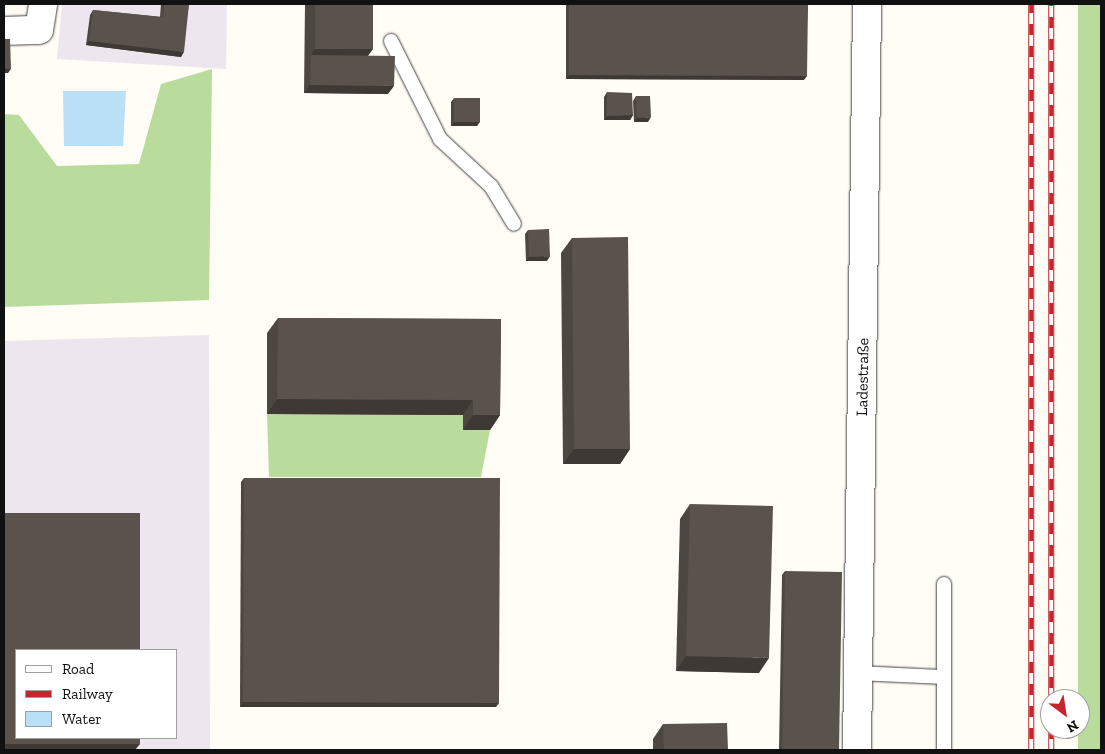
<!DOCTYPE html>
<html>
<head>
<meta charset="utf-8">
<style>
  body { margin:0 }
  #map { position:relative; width:1105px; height:754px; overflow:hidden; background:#fffdf5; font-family:"Zilla Slab",serif }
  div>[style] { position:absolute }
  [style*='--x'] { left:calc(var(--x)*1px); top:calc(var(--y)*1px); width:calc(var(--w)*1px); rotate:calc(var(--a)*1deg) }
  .industrial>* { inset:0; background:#eee6ef }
  .forest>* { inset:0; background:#b9dc9c }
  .water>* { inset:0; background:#b9e0f7 }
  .roads { filter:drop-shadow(0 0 1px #444) drop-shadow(0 0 1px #444) }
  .service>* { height:14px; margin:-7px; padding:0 7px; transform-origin:7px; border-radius:7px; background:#fff }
  .minor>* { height:28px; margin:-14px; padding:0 14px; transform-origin:14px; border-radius:14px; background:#fff }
  .rail>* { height:5.5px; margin-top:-2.75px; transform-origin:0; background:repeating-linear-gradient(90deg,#fff 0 11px,#c4262e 0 22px); box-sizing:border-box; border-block:1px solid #c4262e }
  .wall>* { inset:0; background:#4d4742 }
  .shaded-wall>* { inset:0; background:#3f3936 }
  .building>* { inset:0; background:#5a524d }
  span { translate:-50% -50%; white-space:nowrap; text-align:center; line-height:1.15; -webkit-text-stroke:5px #fff; paint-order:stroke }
  .street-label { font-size:16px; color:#111 }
  .frame { position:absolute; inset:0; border:5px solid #111; pointer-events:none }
  .legend { position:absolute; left:15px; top:649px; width:162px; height:90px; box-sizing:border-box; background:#fff; border:1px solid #a0a0a0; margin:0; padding:6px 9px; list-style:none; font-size:15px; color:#111 }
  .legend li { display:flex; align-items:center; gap:10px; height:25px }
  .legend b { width:25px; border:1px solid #a0a0a0 }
  .north { position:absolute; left:1040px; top:689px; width:50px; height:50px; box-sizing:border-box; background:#fff; border:1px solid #a0a0a0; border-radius:50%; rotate:149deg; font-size:14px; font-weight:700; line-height:20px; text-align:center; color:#111 }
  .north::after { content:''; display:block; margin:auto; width:18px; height:22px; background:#c4262e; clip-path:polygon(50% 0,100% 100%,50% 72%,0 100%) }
</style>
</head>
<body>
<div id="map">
  <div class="industrial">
    <i style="clip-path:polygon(62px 4px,227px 4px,226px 69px,57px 59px)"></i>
    <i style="clip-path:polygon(evenodd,209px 335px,210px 750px,4px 750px,4px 341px,209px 335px,16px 650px,176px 650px,176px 738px,16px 738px,16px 650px)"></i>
  </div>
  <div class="forest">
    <i style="clip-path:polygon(1078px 4px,1101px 4px,1101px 750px,1078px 750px)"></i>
    <i style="clip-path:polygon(212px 69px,209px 300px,4px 307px,4px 114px,19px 115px,57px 166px,139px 164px,161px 84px)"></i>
    <i style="clip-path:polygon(267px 414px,463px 415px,463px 430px,490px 430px,481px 477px,269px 477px)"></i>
  </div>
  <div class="water">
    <i style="clip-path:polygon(63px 91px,126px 91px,123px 146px,64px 146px)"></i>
  </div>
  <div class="roads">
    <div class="service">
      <i style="--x:391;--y:41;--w:110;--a:63.4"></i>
      <i style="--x:440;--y:139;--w:69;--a:42.7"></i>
      <i style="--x:491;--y:186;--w:44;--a:58.8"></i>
      <i style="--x:858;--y:673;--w:86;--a:2.7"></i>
      <i style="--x:944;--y:750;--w:166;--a:-90"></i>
    </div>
    <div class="minor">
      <i style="--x:4;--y:31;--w:35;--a:-2"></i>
      <i style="--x:39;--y:30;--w:26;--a:-81"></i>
      <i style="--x:857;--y:750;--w:746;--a:-89.23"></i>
    </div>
  </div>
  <div class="rail">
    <i style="--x:1051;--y:699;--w:695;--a:-90"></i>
    <i style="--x:1031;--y:750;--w:746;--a:-90"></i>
    <i style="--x:1051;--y:750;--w:21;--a:-90"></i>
  </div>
  <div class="wall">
    <i style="clip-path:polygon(161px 4px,189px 4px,181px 57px,86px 45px,90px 15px,93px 10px,160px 17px)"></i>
    <i style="clip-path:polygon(305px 4px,373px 4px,368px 56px,388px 94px,304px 93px)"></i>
    <i style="clip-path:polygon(566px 4px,808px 4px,804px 80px,566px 79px)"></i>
    <i style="clip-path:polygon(607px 92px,633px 115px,630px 120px,604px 120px,604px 97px)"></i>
    <i style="clip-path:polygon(636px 96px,648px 122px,634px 122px,633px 101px)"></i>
    <i style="clip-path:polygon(454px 98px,477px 126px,451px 126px,451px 102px)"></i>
    <i style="clip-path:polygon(528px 230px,547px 261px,526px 261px,525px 234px)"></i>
    <i style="clip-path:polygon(572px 238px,630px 449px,620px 464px,563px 464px,561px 253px)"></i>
    <i style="clip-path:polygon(278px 318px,501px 319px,500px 415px,490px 430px,463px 430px,463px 415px,267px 414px,267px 333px)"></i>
    <i style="clip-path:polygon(244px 478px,496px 707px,240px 707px,241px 482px)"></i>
    <i style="clip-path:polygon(690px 504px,759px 673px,676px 671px,680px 519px)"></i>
    <i style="clip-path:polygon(785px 571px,839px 750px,779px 750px,782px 575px)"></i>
    <i style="clip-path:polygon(663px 724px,728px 750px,653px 750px,653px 739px)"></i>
  </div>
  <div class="shaded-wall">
    <i style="clip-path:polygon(89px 41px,184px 52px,181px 57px,86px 45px)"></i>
    <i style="clip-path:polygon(315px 49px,373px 49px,362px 64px,311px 55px)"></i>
    <i style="clip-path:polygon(4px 69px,11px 69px,8px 73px,4px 73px)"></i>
    <i style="clip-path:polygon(569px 75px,807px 76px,804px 80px,566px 79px)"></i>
    <i style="clip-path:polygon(310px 85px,394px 86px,388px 94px,304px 93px)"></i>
    <i style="clip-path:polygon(633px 115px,630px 120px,604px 120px,607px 116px)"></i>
    <i style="clip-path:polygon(651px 117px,648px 122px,634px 122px,637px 118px)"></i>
    <i style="clip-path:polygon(454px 122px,480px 122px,477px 126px,451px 126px)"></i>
    <i style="clip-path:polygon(550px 256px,547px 261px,526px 261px,529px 257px)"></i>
    <i style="clip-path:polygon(277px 399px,473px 400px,463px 415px,267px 414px)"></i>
    <i style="clip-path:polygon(473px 415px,500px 415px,490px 430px,463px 430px)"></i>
    <i style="clip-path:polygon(574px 449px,630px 449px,620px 464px,563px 464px)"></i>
    <i style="clip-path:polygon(686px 656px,769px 658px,759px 673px,676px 671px)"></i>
    <i style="clip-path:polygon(243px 702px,499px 703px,496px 707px,240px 707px)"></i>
    <i style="clip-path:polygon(4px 744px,140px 744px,135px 750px,4px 750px)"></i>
  </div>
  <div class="building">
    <i style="clip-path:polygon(164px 4px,189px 4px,184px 52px,89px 41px,93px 10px,163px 17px)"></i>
    <i style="clip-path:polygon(315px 4px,373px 4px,373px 49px,315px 49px)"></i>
    <i style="clip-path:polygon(569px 4px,808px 4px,807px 76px,569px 75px)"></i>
    <i style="clip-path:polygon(4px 39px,10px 39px,11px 69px,4px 69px)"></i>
    <i style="clip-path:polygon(311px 55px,395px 56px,394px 86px,310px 85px)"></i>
    <i style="clip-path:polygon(607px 92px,632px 93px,633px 115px,607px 116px)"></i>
    <i style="clip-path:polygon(636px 96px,650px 96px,651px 117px,637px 118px)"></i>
    <i style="clip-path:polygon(454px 98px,480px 98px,480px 122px,454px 122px)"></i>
    <i style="clip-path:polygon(549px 229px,550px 256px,529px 257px,528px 230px)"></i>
    <i style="clip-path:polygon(628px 237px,630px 449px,574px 449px,572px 238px)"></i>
    <i style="clip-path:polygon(278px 318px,501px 319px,500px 415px,473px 415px,473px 400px,277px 399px)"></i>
    <i style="clip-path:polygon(244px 478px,500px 478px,499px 703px,243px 702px)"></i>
    <i style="clip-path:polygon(690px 504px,773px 506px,769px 658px,686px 656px)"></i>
    <i style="clip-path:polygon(4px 513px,140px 513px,140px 650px,16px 650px,16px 738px,140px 738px,140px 744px,4px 744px)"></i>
    <i style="clip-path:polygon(785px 571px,842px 572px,839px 750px,782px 750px)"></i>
    <i style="clip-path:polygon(727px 723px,728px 750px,664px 750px,663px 724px)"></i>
  </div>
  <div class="street-label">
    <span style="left:863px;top:377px;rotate:-89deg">Ladestraße</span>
  </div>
  <div class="frame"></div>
  <ul class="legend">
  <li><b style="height:6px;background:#fff"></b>Road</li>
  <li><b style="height:6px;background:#c4262e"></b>Railway</li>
  <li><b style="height:14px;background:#b9e0f7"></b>Water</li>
  </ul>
  <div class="north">N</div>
</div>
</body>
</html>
